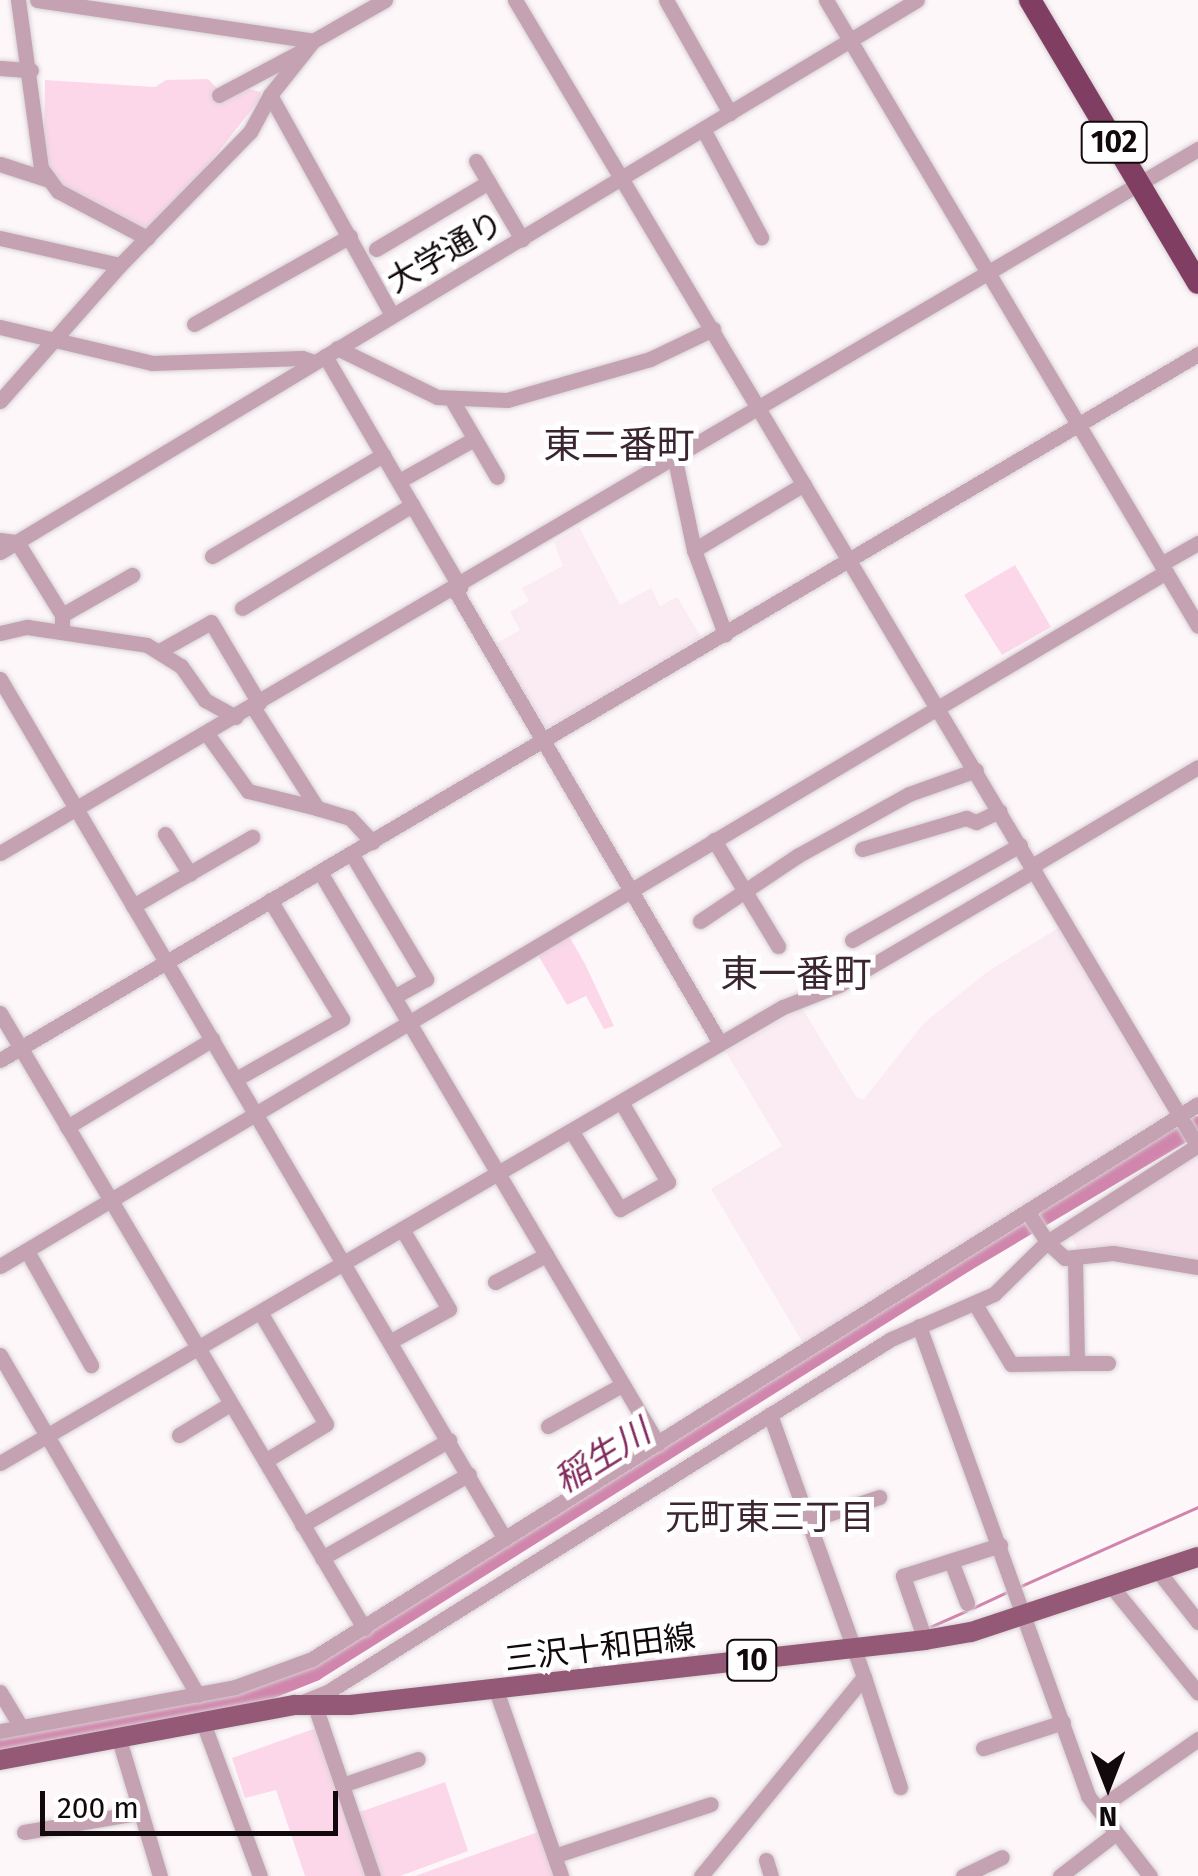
<!DOCTYPE html>
<html>
<head>
<meta charset="utf-8">
<style>
  body { margin:0 }
  #map { position:relative; width:1198px; height:1876px; overflow:hidden; background:#fdf7fa; font-family:"Fira Sans","Noto Sans JP",sans-serif }
  div>[style] { position:absolute }
  [style*='--x'] { left:calc(var(--x)*1px); top:calc(var(--y)*1px); width:calc(var(--w)*1px); rotate:calc(var(--a)*1deg) }
  .built>* { inset:0; background:#fbebf2 }
  .green>* { inset:0; background:#fcd7e9 }
  .stream>* { height:2.5px; margin:-1.25px; padding:0 1.25px; transform-origin:1.25px; border-radius:1.25px; background:#d086ac }
  .river>* { height:18px; margin:-9px; padding:0 9px; transform-origin:9px; border-radius:9px; background:#d086ac }
  .roads { filter:drop-shadow(0 0 2px #d7d1d4) drop-shadow(0 0 2px #d7d1d4) }
  .minor>* { height:15px; margin:-7.5px; padding:0 7.5px; transform-origin:7.5px; border-radius:7.5px; background:#c4a2b2 }
  .major>* { height:20px; margin:-10px; padding:0 10px; transform-origin:10px; border-radius:10px; background:#935977 }
  .highway>* { height:22px; margin:-11px; padding:0 11px; transform-origin:11px; border-radius:11px; background:#803e62 }
  span { translate:-50% -50%; white-space:nowrap; text-align:center; line-height:1.15; -webkit-text-stroke:10px #fff; paint-order:stroke }
  .shield-label span { padding:2px 8px; background:#fff; border:2px solid; border-radius:8px; -webkit-text-stroke-width:0 }
  .shield-label { font-size:30px; color:#12090d; font-weight:700 }
  .street-label { font-size:32px; color:#12090d }
  .water-label { font-size:35px; color:#822b5e; font-style:italic }
  .neighbourhood-label { font-size:35px; color:#3b2531 }
  .quarter-label { font-size:38px; color:#3b2531 }
  .north { position:absolute; left:1058px; top:1736px; width:100px; height:100px; -webkit-text-stroke:8px #fff; paint-order:stroke; rotate:180deg; font-size:28px; font-weight:700; line-height:40px; text-align:center; color:#12090d }
  .north::after { content:''; display:block; margin:auto; width:35px; height:45px; background:#12090d; clip-path:polygon(50% 0,100% 100%,50% 72%,0 100%) }
  .scale { position:absolute; left:40px; top:1791px; width:298px; height:45px; box-sizing:border-box; border:5px solid #12090d; border-top:0; padding-left:12px; font-size:30px; line-height:35px; white-space:nowrap; color:#12090d; -webkit-text-stroke:8px #fff; paint-order:stroke }
</style>
</head>
<body>
<div id="map">
  <div class="built">
    <i style="clip-path:polygon(579px 527px,620px 605px,651px 588px,660px 606px,677px 597px,701px 637px,550px 727px,545px 727px,496px 644px,520px 630px,510px 612px,529px 601px,522px 588px,563px 566px,554px 542px)"></i>
    <i style="clip-path:polygon(1058px 928px,1165px 1109px,1162px 1121px,803px 1343px,711px 1189px,782px 1146px,726px 1052px,802px 1008px,857px 1098px,864px 1099px,924px 1023px,987px 972px)"></i>
    <i style="clip-path:polygon(1198px 1154px,1198px 1260px,1148px 1249px,1111px 1246px,1079px 1251px,1071px 1236px)"></i>
  </div>
  <div class="green">
    <i style="clip-path:polygon(208px 79px,226px 98px,249px 89px,261px 92px,260px 99px,207px 166px,143px 233px,108px 223px,54px 178px,44px 148px,45px 80px,155px 87px,166px 80px)"></i>
    <i style="clip-path:polygon(1015px 565px,1051px 627px,1002px 655px,964px 595px)"></i>
    <i style="clip-path:polygon(569px 936px,585px 964px,614px 1026px,604px 1029px,586px 996px,567px 1005px,538px 955px)"></i>
    <i style="clip-path:polygon(316px 1728px,366px 1876px,305px 1876px,276px 1790px,245px 1798px,232px 1758px)"></i>
    <i style="clip-path:polygon(445px 1782px,468px 1851px,400px 1876px,377px 1876px,357px 1813px)"></i>
    <i style="clip-path:polygon(541px 1831px,554px 1876px,415px 1876px)"></i>
  </div>
  <div class="stream">
    <i style="--x:1019;--y:1587;--w:196;--a:-24.1"></i>
    <i style="--x:973;--y:1608;--w:38;--a:-25"></i>
    <i style="--x:928;--y:1628;--w:42;--a:-24.1"></i>
  </div>
  <div class="river">
    <i style="--x:0;--y:1742;--w:252;--a:-9.8"></i>
    <i style="--x:248;--y:1699;--w:72;--a:-21.9"></i>
    <i style="--x:315;--y:1672;--w:770;--a:-32.16"></i>
    <i style="--x:967;--y:1262;--w:269;--a:-30.7"></i>
  </div>
  <div class="roads">
    <div class="minor">
      <i style="--x:18;--y:0;--w:170;--a:82.2"></i>
      <i style="--x:41;--y:168;--w:29;--a:54"></i>
      <i style="--x:58;--y:191;--w:101;--a:27.8"></i>
      <i style="--x:37;--y:0;--w:279;--a:8.4"></i>
      <i style="--x:515;--y:0;--w:1333;--a:59.22"></i>
      <i style="--x:666;--y:0;--w:130;--a:60.5"></i>
      <i style="--x:826;--y:0;--w:728;--a:59.28"></i>
      <i style="--x:0;--y:68;--w:31;--a:4"></i>
      <i style="--x:219;--y:95;--w:92;--a:-28"></i>
      <i style="--x:270;--y:95;--w:252;--a:61"></i>
      <i style="--x:703;--y:129;--w:123;--a:61.8"></i>
      <i style="--x:476;--y:161;--w:91;--a:59.5"></i>
      <i style="--x:0;--y:164;--w:52;--a:18.1"></i>
      <i style="--x:0;--y:238;--w:123;--a:12.7"></i>
      <i style="--x:376;--y:249;--w:131;--a:-30.7"></i>
      <i style="--x:194;--y:324;--w:179;--a:-29.4"></i>
      <i style="--x:0;--y:327;--w:156;--a:13.3"></i>
      <i style="--x:152;--y:363;--w:150;--a:-1.9"></i>
      <i style="--x:302;--y:358;--w:13;--a:18"></i>
      <i style="--x:337;--y:348;--w:111;--a:26.1"></i>
      <i style="--x:437;--y:397;--w:70;--a:2.5"></i>
      <i style="--x:507;--y:400;--w:149;--a:-16"></i>
      <i style="--x:650;--y:359;--w:70;--a:-25.5"></i>
      <i style="--x:325;--y:356;--w:268;--a:59.7"></i>
      <i style="--x:452;--y:400;--w:89;--a:59.7"></i>
      <i style="--x:0;--y:401;--w:181;--a:-48.6"></i>
      <i style="--x:120;--y:265;--w:186;--a:-45.7"></i>
      <i style="--x:250;--y:132;--w:42;--a:-61.6"></i>
      <i style="--x:270;--y:95;--w:69;--a:-51.5"></i>
      <i style="--x:313;--y:41;--w:83;--a:-29.7"></i>
      <i style="--x:675;--y:460;--w:92;--a:78.1"></i>
      <i style="--x:694;--y:550;--w:90;--a:69.7"></i>
      <i style="--x:399;--y:481;--w:86;--a:-29.2"></i>
      <i style="--x:0;--y:540;--w:17;--a:7"></i>
      <i style="--x:17;--y:542;--w:86;--a:58.3"></i>
      <i style="--x:62;--y:615;--w:17;--a:90"></i>
      <i style="--x:694;--y:550;--w:128;--a:-31"></i>
      <i style="--x:0;--y:552;--w:1070;--a:-31.05"></i>
      <i style="--x:212;--y:556;--w:199;--a:-30.6"></i>
      <i style="--x:1161;--y:564;--w:43;--a:-29.6"></i>
      <i style="--x:455;--y:590;--w:525;--a:59.67"></i>
      <i style="--x:242;--y:608;--w:199;--a:-31.2"></i>
      <i style="--x:62;--y:615;--w:81;--a:-29.7"></i>
      <i style="--x:0;--y:633;--w:28;--a:-13"></i>
      <i style="--x:27;--y:627;--w:121;--a:8.5"></i>
      <i style="--x:147;--y:645;--w:40;--a:32"></i>
      <i style="--x:181;--y:666;--w:42;--a:54.8"></i>
      <i style="--x:205;--y:700;--w:35;--a:29"></i>
      <i style="--x:161;--y:650;--w:57;--a:-29.2"></i>
      <i style="--x:211;--y:622;--w:94;--a:59.3"></i>
      <i style="--x:0;--y:679;--w:997;--a:59.58"></i>
      <i style="--x:253;--y:707;--w:120;--a:57.6"></i>
      <i style="--x:317;--y:808;--w:34;--a:17"></i>
      <i style="--x:350;--y:818;--w:33;--a:47"></i>
      <i style="--x:207;--y:734;--w:70;--a:54.3"></i>
      <i style="--x:248;--y:791;--w:71;--a:13.8"></i>
      <i style="--x:165;--y:834;--w:47;--a:58"></i>
      <i style="--x:714;--y:840;--w:124;--a:58.9"></i>
      <i style="--x:862;--y:849;--w:109;--a:-16.6"></i>
      <i style="--x:966;--y:818;--w:11;--a:22"></i>
      <i style="--x:976;--y:822;--w:26;--a:-25"></i>
      <i style="--x:0;--y:853;--w:1390;--a:-30.44"></i>
      <i style="--x:351;--y:853;--w:147;--a:59.2"></i>
      <i style="--x:426;--y:979;--w:37;--a:151"></i>
      <i style="--x:1032;--y:866;--w:193;--a:-30.8"></i>
      <i style="--x:320;--y:872;--w:664;--a:59.42"></i>
      <i style="--x:133;--y:906;--w:138;--a:-30.1"></i>
      <i style="--x:700;--y:921;--w:117;--a:-33.8"></i>
      <i style="--x:797;--y:856;--w:128;--a:-29"></i>
      <i style="--x:909;--y:794;--w:71;--a:-19.7"></i>
      <i style="--x:852;--y:940;--w:193;--a:-29.5"></i>
      <i style="--x:0;--y:1013;--w:715;--a:59.38"></i>
      <i style="--x:0;--y:1060;--w:1391;--a:-30.51"></i>
      <i style="--x:236;--y:1079;--w:122;--a:-29.5"></i>
      <i style="--x:342;--y:1019;--w:139;--a:-121.2"></i>
      <i style="--x:67;--y:1127;--w:170;--a:-31.1"></i>
      <i style="--x:572;--y:1132;--w:91;--a:58.1"></i>
      <i style="--x:620;--y:1209;--w:55;--a:-29.4"></i>
      <i style="--x:668;--y:1182;--w:93;--a:-120.4"></i>
      <i style="--x:1027;--y:1211;--w:37;--a:57"></i>
      <i style="--x:1047;--y:1242;--w:24;--a:42"></i>
      <i style="--x:1065;--y:1258;--w:48;--a:-5.9"></i>
      <i style="--x:1113;--y:1253;--w:86;--a:9.4"></i>
      <i style="--x:27;--y:1251;--w:131;--a:60.7"></i>
      <i style="--x:0;--y:1266;--w:1357;--a:-30.76"></i>
      <i style="--x:495;--y:1282;--w:58;--a:-27.9"></i>
      <i style="--x:975;--y:1304;--w:70;--a:59"></i>
      <i style="--x:1011;--y:1364;--w:66;--a:-0.9"></i>
      <i style="--x:1077;--y:1363;--w:105;--a:-91.1"></i>
      <i style="--x:260;--y:1312;--w:130;--a:59.5"></i>
      <i style="--x:326;--y:1424;--w:71;--a:148.8"></i>
      <i style="--x:919;--y:1326;--w:499;--a:70.2"></i>
      <i style="--x:1088;--y:1796;--w:101;--a:52.2"></i>
      <i style="--x:391;--y:1341;--w:66;--a:-28.9"></i>
      <i style="--x:449;--y:1309;--w:93;--a:-120.4"></i>
      <i style="--x:0;--y:1355;--w:393;--a:59.8"></i>
      <i style="--x:1077;--y:1363;--w:31;--a:0"></i>
      <i style="--x:548;--y:1426;--w:85;--a:-29"></i>
      <i style="--x:179;--y:1435;--w:60;--a:-31.3"></i>
      <i style="--x:0;--y:1463;--w:906;--a:-30.22"></i>
      <i style="--x:783;--y:1007;--w:60;--a:-21.4"></i>
      <i style="--x:839;--y:985;--w:227;--a:-30.4"></i>
      <i style="--x:810;--y:1520;--w:73;--a:-18.4"></i>
      <i style="--x:302;--y:1525;--w:170;--a:-30"></i>
      <i style="--x:322;--y:1558;--w:169;--a:-29.7"></i>
      <i style="--x:951;--y:1561;--w:45;--a:69.1"></i>
      <i style="--x:1158;--y:1571;--w:65;--a:51.9"></i>
      <i style="--x:1112;--y:1587;--w:136;--a:50.9"></i>
      <i style="--x:925;--y:1640;--w:68;--a:-109"></i>
      <i style="--x:903;--y:1576;--w:102;--a:-17.7"></i>
      <i style="--x:864;--y:1677;--w:116;--a:71.9"></i>
      <i style="--x:496;--y:1690;--w:197;--a:70.7"></i>
      <i style="--x:0;--y:1692;--w:41;--a:59"></i>
      <i style="--x:300;--y:1703;--w:31;--a:-22"></i>
      <i style="--x:329;--y:1691;--w:663;--a:-32.06"></i>
      <i style="--x:891;--y:1339;--w:112;--a:-23.6"></i>
      <i style="--x:994;--y:1294;--w:74;--a:-44.5"></i>
      <i style="--x:1047;--y:1242;--w:179;--a:-32.7"></i>
      <i style="--x:315;--y:1706;--w:180;--a:71.2"></i>
      <i style="--x:202;--y:1720;--w:166;--a:69.6"></i>
      <i style="--x:0;--y:1731;--w:239;--a:-10.6"></i>
      <i style="--x:235;--y:1687;--w:82;--a:-20"></i>
      <i style="--x:312;--y:1659;--w:1045;--a:-32.06"></i>
      <i style="--x:118;--y:1736;--w:146;--a:73.3"></i>
      <i style="--x:983;--y:1748;--w:84;--a:-18"></i>
      <i style="--x:342;--y:1785;--w:80;--a:-18.9"></i>
      <i style="--x:1098;--y:1809;--w:122;--a:-35"></i>
      <i style="--x:24;--y:1832;--w:116;--a:-9.5"></i>
      <i style="--x:554;--y:1856;--w:165;--a:-18.3"></i>
      <i style="--x:766;--y:1860;--w:17;--a:73"></i>
      <i style="--x:701;--y:1876;--w:257;--a:-50.7"></i>
      <i style="--x:864;--y:1677;--w:279;--a:-109.7"></i>
      <i style="--x:963;--y:1876;--w:43;--a:-26"></i>
      <i style="--x:1060;--y:1876;--w:71;--a:-37.5"></i>
    </div>
    <div class="major">
      <i style="--x:0;--y:1760;--w:300;--a:-10.6"></i>
      <i style="--x:295;--y:1705;--w:55;--a:0"></i>
      <i style="--x:350;--y:1705;--w:579;--a:-6.45"></i>
      <i style="--x:925;--y:1640;--w:47;--a:-9.9"></i>
      <i style="--x:971;--y:1632;--w:239;--a:-18.3"></i>
    </div>
    <div class="highway">
      <i style="--x:1030;--y:0;--w:329;--a:59.3"></i>
    </div>
  </div>
  <div class="shield-label">
    <span style="left:1114px;top:142px">102</span>
    <span style="left:752px;top:1660px">10</span>
  </div>
  <div class="street-label">
    <span style="left:445px;top:252px;rotate:-30deg">大学通り</span>
    <span style="left:600px;top:1648px;rotate:-7deg">三沢十和田線</span>
  </div>
  <div class="water-label">
    <span style="left:602px;top:1456px;rotate:-32deg">稲生川</span>
  </div>
  <div class="neighbourhood-label">
    <span style="left:770px;top:1517px">元町東三丁目</span>
  </div>
  <div class="quarter-label">
    <span style="left:619px;top:446px">東二番町</span>
    <span style="left:796px;top:975px">東一番町</span>
  </div>
  <div class="north">N</div>
  <div class="scale">200 m</div>
</div>
</body>
</html>
